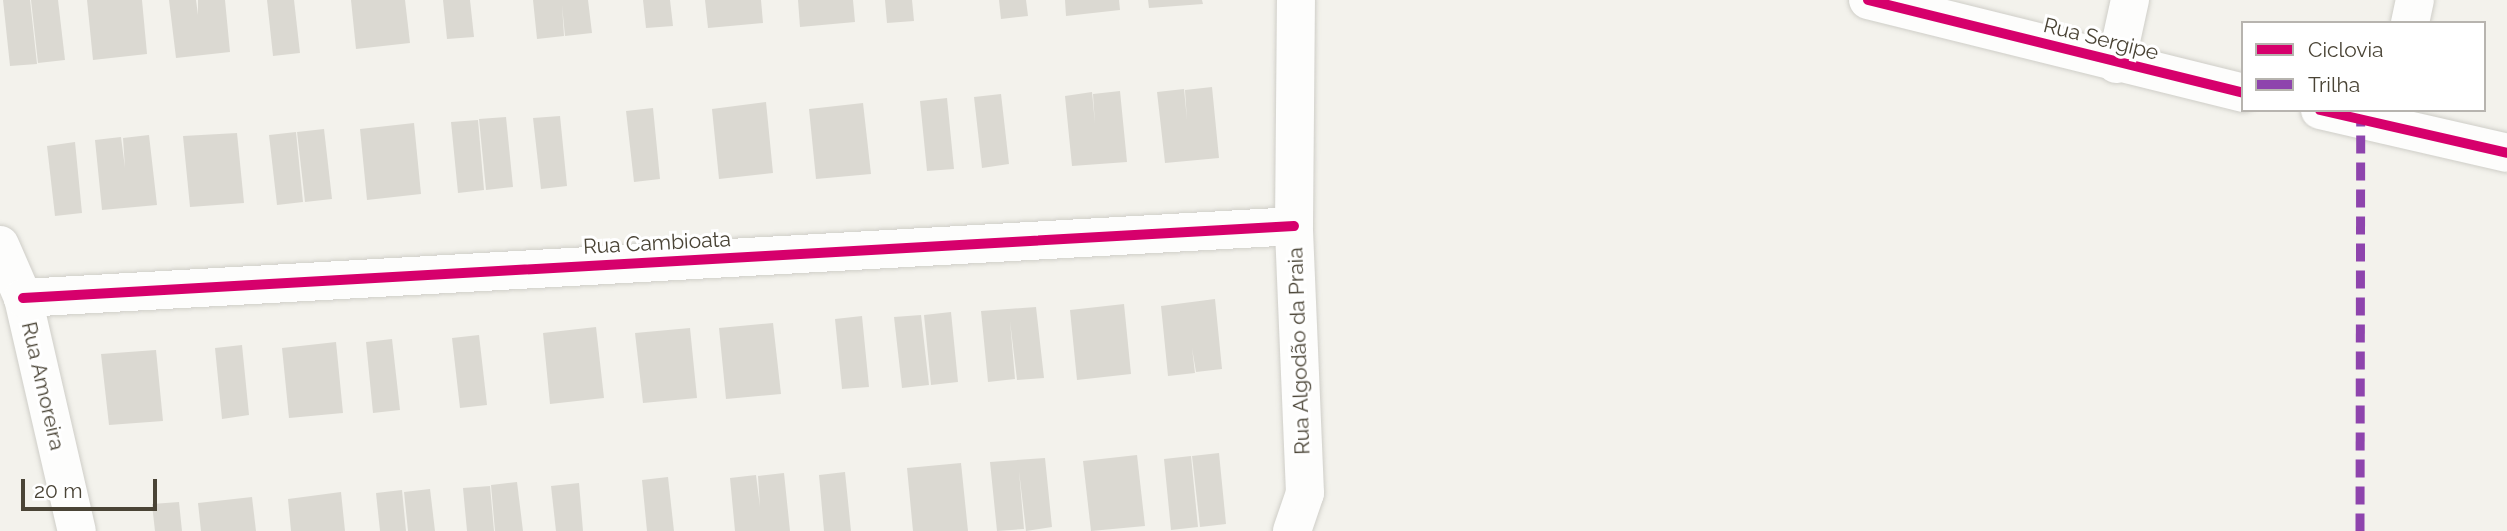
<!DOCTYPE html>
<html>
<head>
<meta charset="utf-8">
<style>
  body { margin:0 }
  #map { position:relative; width:2507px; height:531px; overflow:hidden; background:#f3f2ec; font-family:Raleway,sans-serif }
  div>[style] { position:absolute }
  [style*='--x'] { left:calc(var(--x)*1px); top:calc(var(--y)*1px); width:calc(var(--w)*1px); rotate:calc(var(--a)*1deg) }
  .building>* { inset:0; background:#dbd9d2 }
  .roads { filter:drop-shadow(0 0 2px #cfcec8) drop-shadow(0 0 2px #cfcec8) }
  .minor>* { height:38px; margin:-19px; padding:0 19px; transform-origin:19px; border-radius:19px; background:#fdfdfc }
  .quiet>* { height:9px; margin-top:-4.5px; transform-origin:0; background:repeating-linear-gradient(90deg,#8e44ad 0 18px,transparent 0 27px) }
  .cycleway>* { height:10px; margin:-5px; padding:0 5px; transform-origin:5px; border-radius:5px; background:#d6006c }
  span { translate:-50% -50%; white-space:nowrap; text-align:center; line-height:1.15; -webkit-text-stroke:6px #fff; paint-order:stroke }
  .street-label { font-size:21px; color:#4a4436 }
  .legend { position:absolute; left:2241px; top:21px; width:245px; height:91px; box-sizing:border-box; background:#fff; border:2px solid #b7b4af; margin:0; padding:9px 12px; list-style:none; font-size:21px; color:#4a4436 }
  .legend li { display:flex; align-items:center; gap:14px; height:35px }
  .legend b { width:35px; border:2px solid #b7b4af }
  .scale { position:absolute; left:21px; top:479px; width:136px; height:32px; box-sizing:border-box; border:4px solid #4a4436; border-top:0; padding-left:9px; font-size:21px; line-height:24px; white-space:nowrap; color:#4a4436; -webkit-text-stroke:5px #fff; paint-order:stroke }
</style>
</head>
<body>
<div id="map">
  <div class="building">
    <i style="clip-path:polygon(3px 0,30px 0,37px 64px,10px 66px)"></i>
    <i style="clip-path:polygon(31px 0,58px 0,65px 60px,38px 63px)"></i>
    <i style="clip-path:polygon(87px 0,142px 0,147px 54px,93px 60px)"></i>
    <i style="clip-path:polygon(169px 0,196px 0,198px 15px,198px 0,225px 0,230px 52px,176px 58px)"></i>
    <i style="clip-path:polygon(267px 0,294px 0,300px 53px,273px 56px)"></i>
    <i style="clip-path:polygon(351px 0,405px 0,410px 43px,356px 49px)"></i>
    <i style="clip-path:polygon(443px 0,470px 0,474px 37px,447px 39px)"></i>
    <i style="clip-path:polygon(533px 0,588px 0,592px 33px,565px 36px,562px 5px,564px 36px,537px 39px)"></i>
    <i style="clip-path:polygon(643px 0,670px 0,673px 26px,646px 28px)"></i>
    <i style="clip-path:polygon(705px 0,761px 0,763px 23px,708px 28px)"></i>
    <i style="clip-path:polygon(798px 0,853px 0,855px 22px,800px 27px)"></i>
    <i style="clip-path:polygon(885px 0,912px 0,914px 21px,887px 23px)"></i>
    <i style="clip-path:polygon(999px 0,1026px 0,1028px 16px,1001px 19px)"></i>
    <i style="clip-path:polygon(1065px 0,1119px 0,1120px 10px,1066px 16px)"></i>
    <i style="clip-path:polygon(1148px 0,1202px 0,1203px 4px,1149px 8px)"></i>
    <i style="clip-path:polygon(1212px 87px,1219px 158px,1165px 163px,1157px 92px,1184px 89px,1187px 120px,1185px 90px)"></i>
    <i style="clip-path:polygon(1120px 91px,1127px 162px,1072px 166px,1065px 96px,1092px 92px,1095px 124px,1093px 94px)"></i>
    <i style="clip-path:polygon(1001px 94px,1009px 164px,982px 168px,974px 97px)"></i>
    <i style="clip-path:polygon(947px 98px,954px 169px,927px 171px,920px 101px)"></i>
    <i style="clip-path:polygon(766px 102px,773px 173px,719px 179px,712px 109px)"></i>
    <i style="clip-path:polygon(863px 103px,871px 174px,816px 179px,809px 109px)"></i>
    <i style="clip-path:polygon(653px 108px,660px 179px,634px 182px,626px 111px)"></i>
    <i style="clip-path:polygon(560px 116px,567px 186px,541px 189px,533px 118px)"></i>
    <i style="clip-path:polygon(506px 117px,513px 187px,486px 190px,479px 119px)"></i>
    <i style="clip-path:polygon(478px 120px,484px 190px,458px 193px,451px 122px)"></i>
    <i style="clip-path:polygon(414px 123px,421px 194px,367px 200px,360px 129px)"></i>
    <i style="clip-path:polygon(324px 129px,332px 199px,305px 202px,297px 132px)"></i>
    <i style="clip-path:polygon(296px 132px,303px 202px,277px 205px,269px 135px)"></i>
    <i style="clip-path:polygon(237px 133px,244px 203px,190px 207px,183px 136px)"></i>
    <i style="clip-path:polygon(149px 135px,157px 205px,102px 210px,95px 140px,121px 137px,125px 168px,123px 138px)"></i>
    <i style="clip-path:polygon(75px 142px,82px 213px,55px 216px,47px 146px)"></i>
    <i style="clip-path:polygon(1215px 299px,1222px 369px,1196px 372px,1192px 348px,1195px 373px,1168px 376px,1161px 306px)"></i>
    <i style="clip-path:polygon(1124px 304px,1131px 374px,1077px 380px,1070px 310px)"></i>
    <i style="clip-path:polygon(1036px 307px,1044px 378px,1017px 380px,1010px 321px,1015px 379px,988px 382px,981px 311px)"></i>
    <i style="clip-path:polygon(951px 312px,958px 382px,931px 385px,924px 315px)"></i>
    <i style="clip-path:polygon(921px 315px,929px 385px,902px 388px,894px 317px)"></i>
    <i style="clip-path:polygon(862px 316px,869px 387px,842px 389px,835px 319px)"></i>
    <i style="clip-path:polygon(773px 323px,781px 394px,726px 399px,719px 328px)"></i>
    <i style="clip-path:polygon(596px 327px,604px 398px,550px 404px,543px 333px)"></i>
    <i style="clip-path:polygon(690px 328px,697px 398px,643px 403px,635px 333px)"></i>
    <i style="clip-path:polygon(479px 335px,487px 405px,460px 408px,452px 338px)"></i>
    <i style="clip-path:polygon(392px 339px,400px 410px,373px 413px,366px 342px)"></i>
    <i style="clip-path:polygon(336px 342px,343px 413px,289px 418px,282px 348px)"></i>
    <i style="clip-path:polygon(242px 345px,249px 415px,222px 419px,215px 348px)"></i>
    <i style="clip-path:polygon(156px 350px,163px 421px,109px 425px,101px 354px)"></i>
    <i style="clip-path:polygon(1219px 453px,1226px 524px,1200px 527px,1192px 456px)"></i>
    <i style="clip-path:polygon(1137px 455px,1145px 526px,1091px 531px,1083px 461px)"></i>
    <i style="clip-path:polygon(1191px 456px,1198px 527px,1171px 530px,1164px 459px)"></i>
    <i style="clip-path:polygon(1045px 458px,1052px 527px,1026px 531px,1019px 471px,1024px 529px,997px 531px,990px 462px)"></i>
    <i style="clip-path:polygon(961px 463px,968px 531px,913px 531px,907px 468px)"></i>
    <i style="clip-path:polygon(845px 472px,851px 531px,824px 531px,819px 475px)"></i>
    <i style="clip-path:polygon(784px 473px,790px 531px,735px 531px,730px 478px,756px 475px,760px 507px,758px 476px)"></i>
    <i style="clip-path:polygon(668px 477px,674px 531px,647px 531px,642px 480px)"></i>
    <i style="clip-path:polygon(517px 482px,523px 531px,495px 531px,491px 485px)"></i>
    <i style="clip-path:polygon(579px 483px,583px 531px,556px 531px,551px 486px)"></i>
    <i style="clip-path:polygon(490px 486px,494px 531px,467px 531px,463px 488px)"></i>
    <i style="clip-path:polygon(430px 489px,435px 531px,408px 531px,404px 492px)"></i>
    <i style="clip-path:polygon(402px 490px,406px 531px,380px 531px,376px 493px)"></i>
    <i style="clip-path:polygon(341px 492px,345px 531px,291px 531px,288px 499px)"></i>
    <i style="clip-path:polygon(252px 497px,256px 531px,201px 531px,198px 503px)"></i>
    <i style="clip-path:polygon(179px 502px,182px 531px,155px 531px,152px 504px)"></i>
  </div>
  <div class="roads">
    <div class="minor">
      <i style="--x:1868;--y:0;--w:386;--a:13.9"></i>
      <i style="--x:2410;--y:23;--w:24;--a:-78"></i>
      <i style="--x:2116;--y:64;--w:66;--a:-77.7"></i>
      <i style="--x:2320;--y:110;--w:192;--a:12.9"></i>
      <i style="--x:0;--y:245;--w:58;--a:66.5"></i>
      <i style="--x:23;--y:298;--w:239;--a:77"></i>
      <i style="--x:23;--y:298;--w:1273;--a:-3.24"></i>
      <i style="--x:1292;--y:531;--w:40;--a:-71.1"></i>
      <i style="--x:1305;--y:493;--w:267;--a:-92.4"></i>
      <i style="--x:1294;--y:226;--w:226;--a:-89.5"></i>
    </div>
  </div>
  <div class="quiet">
    <i style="--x:2360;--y:531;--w:411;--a:-89.9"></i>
  </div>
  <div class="cycleway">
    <i style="--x:1868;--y:0;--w:386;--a:13.9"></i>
    <i style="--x:2320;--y:110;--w:192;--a:12.9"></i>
    <i style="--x:23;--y:298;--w:1273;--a:-3.24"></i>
  </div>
  <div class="street-label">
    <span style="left:2101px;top:39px;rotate:14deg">Rua Sergipe</span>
    <span style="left:657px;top:243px;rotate:-3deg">Rua Cambioata</span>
    <span style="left:1299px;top:351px;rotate:-92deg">Rua Algodão da Praia</span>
    <span style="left:43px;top:386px;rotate:77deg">Rua Amoreira</span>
  </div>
  <ul class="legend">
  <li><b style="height:9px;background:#d6006c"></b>Ciclovia</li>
  <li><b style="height:9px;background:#8e44ad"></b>Trilha</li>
  </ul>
  <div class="scale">20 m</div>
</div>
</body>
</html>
